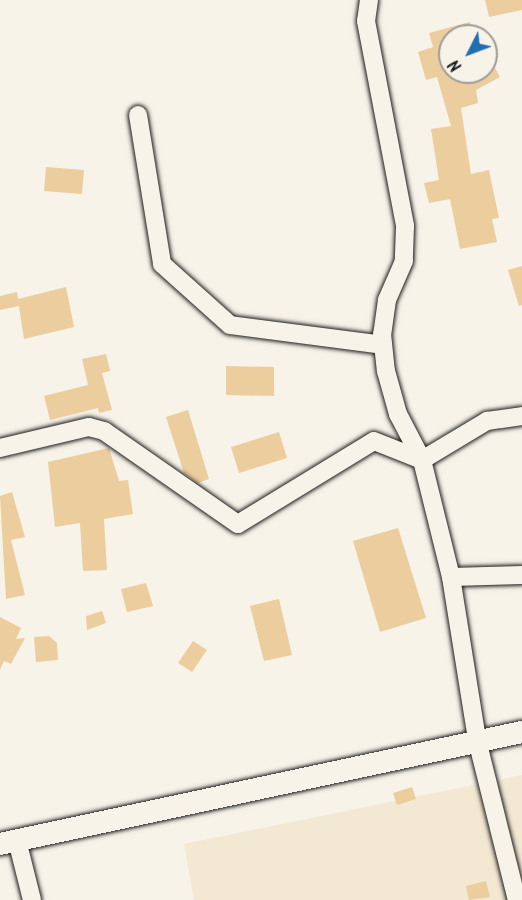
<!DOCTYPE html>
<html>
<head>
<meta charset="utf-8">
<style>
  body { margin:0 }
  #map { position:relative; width:522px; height:900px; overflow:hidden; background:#f7f3e8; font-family:Kalam,sans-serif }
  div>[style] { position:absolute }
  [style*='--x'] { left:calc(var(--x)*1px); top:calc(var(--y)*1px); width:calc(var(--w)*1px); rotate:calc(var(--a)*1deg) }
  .built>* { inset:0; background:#f3e8d2 }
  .building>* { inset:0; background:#ebcd9e }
  .roads { filter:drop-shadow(0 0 2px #1c1c1c) drop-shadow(0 0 2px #1c1c1c) }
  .minor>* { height:18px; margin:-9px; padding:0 9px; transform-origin:9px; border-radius:9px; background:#f7f3e8 }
  .tertiary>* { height:22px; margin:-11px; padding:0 11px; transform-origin:11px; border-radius:11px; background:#f7f3e8 }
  span { translate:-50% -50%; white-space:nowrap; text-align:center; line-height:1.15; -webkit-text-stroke:5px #f7f3e8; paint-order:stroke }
  .north { position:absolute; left:438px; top:24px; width:60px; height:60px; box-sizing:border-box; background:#f7f3e8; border:2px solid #9f9d96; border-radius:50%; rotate:228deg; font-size:16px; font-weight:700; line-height:24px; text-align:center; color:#1c1c1c }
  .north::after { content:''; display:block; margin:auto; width:21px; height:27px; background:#1f6fb2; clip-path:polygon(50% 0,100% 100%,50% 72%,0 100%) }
</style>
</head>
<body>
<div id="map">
  <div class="built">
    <i style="clip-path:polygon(522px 775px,522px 900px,194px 900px,184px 844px)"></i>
  </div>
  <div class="building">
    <i style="clip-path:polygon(485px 0,522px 0,522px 10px,489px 17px)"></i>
    <i style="clip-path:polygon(470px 22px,474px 36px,450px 36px,450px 72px,486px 72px,493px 64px,500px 77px,476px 90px,478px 103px,461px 108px,471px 174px,489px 170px,499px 218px,492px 219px,497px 242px,460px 249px,450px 199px,429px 203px,424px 183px,439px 180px,431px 129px,451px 126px,437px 77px,426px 80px,418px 52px,433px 47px,429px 33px)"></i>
    <i style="clip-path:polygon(46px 167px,84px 170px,82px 194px,44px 191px)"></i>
    <i style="clip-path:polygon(522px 266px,522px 305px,519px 306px,508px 270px)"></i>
    <i style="clip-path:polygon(66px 287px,74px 327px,24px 339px,19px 306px,0 310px,0 296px,17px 292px,19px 306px,18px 299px)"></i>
    <i style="clip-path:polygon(106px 354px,110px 371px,102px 373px,112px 410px,99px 413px,98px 408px,50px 420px,44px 396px,88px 385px,82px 359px)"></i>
    <i style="clip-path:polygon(226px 366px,274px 367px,274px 396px,226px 395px)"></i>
    <i style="clip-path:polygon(188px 410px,209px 479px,198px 483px,184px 473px,166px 417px)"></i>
    <i style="clip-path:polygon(279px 432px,287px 458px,239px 473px,231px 447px)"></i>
    <i style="clip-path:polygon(109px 448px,119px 481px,128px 480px,133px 514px,104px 519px,107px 570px,83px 571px,80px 523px,55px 527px,48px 462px)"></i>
    <i style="clip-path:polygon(12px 492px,25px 537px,11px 540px,25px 595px,6px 599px,0 496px)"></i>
    <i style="clip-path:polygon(398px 528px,426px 618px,380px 632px,353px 541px)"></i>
    <i style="clip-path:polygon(146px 583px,153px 606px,127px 612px,121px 589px)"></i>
    <i style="clip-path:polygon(279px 599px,292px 655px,264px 661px,250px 606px)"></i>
    <i style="clip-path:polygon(102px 611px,106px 623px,87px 630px,86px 616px)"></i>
    <i style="clip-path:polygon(0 617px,21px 628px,16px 639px,25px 638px,11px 664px,4px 661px,0 670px)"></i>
    <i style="clip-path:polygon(49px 636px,57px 643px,58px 660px,36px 662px,34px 637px)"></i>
    <i style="clip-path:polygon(193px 641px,207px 650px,192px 672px,178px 663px)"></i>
    <i style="clip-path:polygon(412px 787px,416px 799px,397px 805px,393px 793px)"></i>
    <i style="clip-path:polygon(486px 881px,490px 897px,469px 900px,466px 886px)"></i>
  </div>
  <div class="roads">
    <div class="minor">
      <i style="--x:369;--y:0;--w:21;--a:98"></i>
      <i style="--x:366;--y:21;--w:209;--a:79.2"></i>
      <i style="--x:405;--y:226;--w:35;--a:92"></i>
      <i style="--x:404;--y:261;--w:43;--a:113.6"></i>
      <i style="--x:387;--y:300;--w:34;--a:98"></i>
      <i style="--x:382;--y:334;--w:37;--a:84"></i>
      <i style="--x:386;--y:371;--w:45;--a:74.4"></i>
      <i style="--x:398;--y:414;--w:52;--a:62.4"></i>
      <i style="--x:422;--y:460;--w:121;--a:76.1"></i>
      <i style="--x:451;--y:577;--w:165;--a:80.9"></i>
      <i style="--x:477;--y:740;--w:165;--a:76"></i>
      <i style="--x:138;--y:115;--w:151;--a:80.8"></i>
      <i style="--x:162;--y:264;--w:91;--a:41.9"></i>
      <i style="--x:230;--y:325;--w:154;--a:7.4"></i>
      <i style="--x:0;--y:448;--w:91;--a:-13.3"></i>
      <i style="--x:89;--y:427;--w:16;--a:15"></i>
      <i style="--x:104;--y:431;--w:163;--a:34.8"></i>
      <i style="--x:238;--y:524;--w:159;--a:-31.4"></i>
      <i style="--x:374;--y:441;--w:52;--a:21.6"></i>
      <i style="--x:422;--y:460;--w:76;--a:-31"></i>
      <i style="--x:487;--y:421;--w:35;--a:-8"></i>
      <i style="--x:451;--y:577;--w:71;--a:-1.6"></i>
      <i style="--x:17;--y:840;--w:62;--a:76"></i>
    </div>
    <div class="tertiary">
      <i style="--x:0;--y:844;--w:534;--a:-12.11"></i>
    </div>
  </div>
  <div class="north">N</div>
</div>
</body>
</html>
